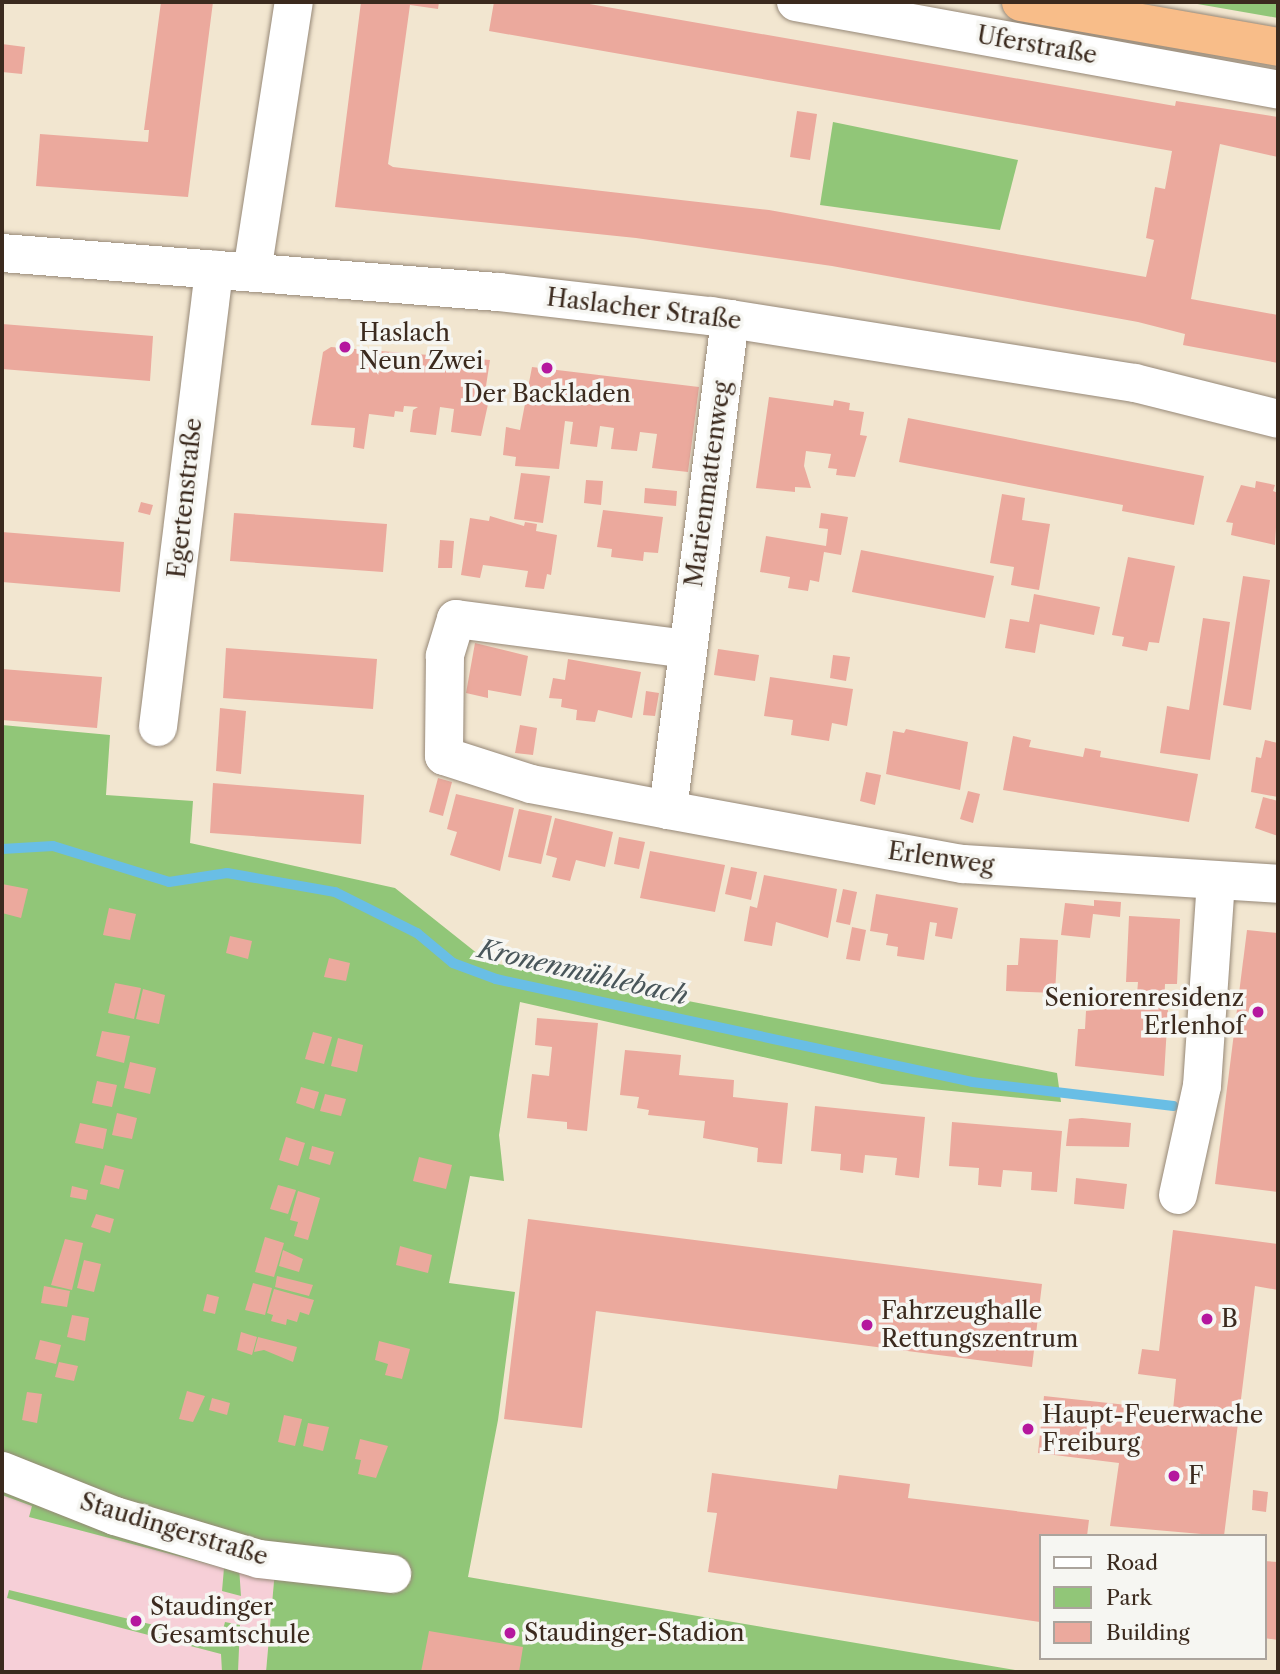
<!DOCTYPE html>
<html>
<head>
<meta charset="utf-8">
<style>
  body { margin:0 }
  #map { position:relative; width:1280px; height:1674px; overflow:hidden; background:#f2e6d0; font-family:"Libre Caslon Text",serif }
  div>[style] { position:absolute }
  [style*='--x'] { left:calc(var(--x)*1px); top:calc(var(--y)*1px); width:calc(var(--w)*1px); rotate:calc(var(--a)*1deg) }
  .built>* { inset:0; background:#f6cfd7 }
  .green>* { inset:0; background:#91c678 }
  .stream>* { height:10px; margin:-5px; padding:0 5px; transform-origin:5px; border-radius:5px; background:#69bee5 }
  .building>* { inset:0; background:#eba99d }
  .roads { filter:drop-shadow(0 0 2px #968877) drop-shadow(0 0 2px #968877) }
  .minor>* { height:38px; margin:-19px; padding:0 19px; transform-origin:19px; border-radius:19px; background:#fff }
  .highway>* { height:38px; margin:-19px; padding:0 19px; transform-origin:19px; border-radius:19px; background:#f8bd89 }
  .dots>* { width:19px; height:19px; translate:-50% -50%; box-sizing:border-box; border:4px solid #f6f6f2; border-radius:50% }
  span { translate:-50% -50%; white-space:nowrap; text-align:center; line-height:1.15; -webkit-text-stroke:7px #f6f6f2; paint-order:stroke }
  .street-label { font-size:24px; color:#3b2a1e }
  .poi-label { font-size:24px; color:#3b2a1e }
  .left { translate:0 -50%; text-align:left }
  .right { translate:-100% -50%; text-align:right }
  .water-label { font-size:26px; color:#49565a; font-style:italic }
  .frame { position:absolute; inset:0; border:4px solid #3b2a1e; pointer-events:none }
  .legend { position:absolute; left:1039px; top:1534px; width:228px; height:126px; box-sizing:border-box; background:#f6f6f2; border:2px solid #aba49d; margin:0; padding:9px 12px; list-style:none; font-size:21px; color:#3b2a1e }
  .legend li { display:flex; align-items:center; gap:14px; height:35px }
  .legend b { width:35px; border:2px solid #aba49d }
</style>
</head>
<body>
<div id="map">
  <div class="built">
    <i style="clip-path:polygon(2px 1495px,275px 1570px,266px 1672px,2px 1672px)"></i>
  </div>
  <div class="green">
    <i style="clip-path:polygon(1186px 2px,1278px 2px,1278px 18px)"></i>
    <i style="clip-path:polygon(833px 122px,1018px 160px,1000px 230px,820px 205px)"></i>
    <i style="clip-path:polygon(2px 725px,110px 735px,106px 795px,193px 801px,190px 843px,395px 888px,488px 962px,1057px 1073px,1061px 1102px,882px 1084px,520px 1002px,499px 1135px,504px 1181px,470px 1176px,449px 1283px,515px 1292px,498px 1420px,468px 1577px,1027px 1672px,266px 1672px,275px 1570px,40px 1508px,239px 1567px,241px 1596px,222px 1591px,224px 1568px,29px 1517px,32px 1506px,2px 1495px)"></i>
    <i style="clip-path:polygon(9px 1590px,220px 1641px,225px 1622px,240px 1625px,238px 1672px,222px 1672px,221px 1654px,7px 1598px)"></i>
  </div>
  <div class="stream">
    <i style="--x:2;--y:849;--w:51;--a:-3.4"></i>
    <i style="--x:53;--y:846;--w:121;--a:17.2"></i>
    <i style="--x:169;--y:882;--w:59;--a:-8.8"></i>
    <i style="--x:227;--y:873;--w:110;--a:10"></i>
    <i style="--x:335;--y:892;--w:92;--a:26.6"></i>
    <i style="--x:417;--y:933;--w:47;--a:39.8"></i>
    <i style="--x:453;--y:963;--w:46;--a:20.4"></i>
    <i style="--x:496;--y:979;--w:487;--a:12.2"></i>
    <i style="--x:972;--y:1082;--w:203;--a:6.8"></i>
  </div>
  <div class="building">
    <i style="clip-path:polygon(161px 2px,213px 2px,188px 197px,36px 186px,40px 134px,148px 142px,149px 130px,144px 130px)"></i>
    <i style="clip-path:polygon(361px 2px,439px 2px,438px 9px,410px 5px,388px 164px,393px 167px,769px 210px,1146px 277px,1154px 240px,1146px 238px,1155px 187px,1165px 189px,1172px 151px,489px 31px,494px 2px,578px 2px,1175px 106px,1176px 101px,1278px 117px,1278px 157px,1220px 144px,1191px 299px,1278px 315px,1278px 363px,1183px 345px,1185px 334px,1138px 322px,832px 266px,636px 238px,335px 207px)"></i>
    <i style="clip-path:polygon(2px 44px,25px 47px,22px 74px,2px 72px)"></i>
    <i style="clip-path:polygon(797px 111px,817px 114px,810px 160px,790px 157px)"></i>
    <i style="clip-path:polygon(2px 324px,153px 336px,150px 381px,2px 369px)"></i>
    <i style="clip-path:polygon(331px 347px,490px 360px,486px 386px,492px 386px,481px 436px,451px 432px,454px 409px,440px 407px,436px 435px,410px 432px,413px 410px,418px 407px,404px 406px,403px 412px,395px 411px,394px 417px,369px 414px,364px 449px,353px 447px,355px 428px,311px 425px,323px 352px)"></i>
    <i style="clip-path:polygon(532px 367px,699px 387px,688px 472px,652px 468px,657px 434px,640px 432px,637px 451px,611px 449px,614px 428px,600px 426px,597px 447px,570px 444px,573px 422px,565px 421px,559px 469px,515px 466px,516px 457px,503px 455px,506px 427px,520px 430px)"></i>
    <i style="clip-path:polygon(769px 397px,833px 406px,834px 400px,850px 403px,849px 410px,864px 412px,860px 435px,867px 436px,855px 477px,836px 475px,837px 469px,828px 468px,831px 454px,806px 451px,804px 466px,811px 488px,795px 487px,795px 492px,756px 488px)"></i>
    <i style="clip-path:polygon(908px 418px,1204px 476px,1194px 525px,1122px 511px,1123px 505px,899px 462px)"></i>
    <i style="clip-path:polygon(521px 473px,550px 476px,543px 523px,514px 519px)"></i>
    <i style="clip-path:polygon(586px 480px,603px 481px,601px 505px,584px 503px)"></i>
    <i style="clip-path:polygon(1256px 481px,1275px 485px,1273px 491px,1278px 493px,1275px 545px,1231px 535px,1233px 523px,1226px 522px,1241px 485px,1255px 488px)"></i>
    <i style="clip-path:polygon(645px 488px,677px 491px,676px 506px,644px 503px)"></i>
    <i style="clip-path:polygon(1002px 494px,1025px 498px,1022px 520px,1050px 524px,1039px 590px,1011px 585px,1014px 567px,990px 563px)"></i>
    <i style="clip-path:polygon(141px 502px,153px 505px,150px 515px,138px 512px)"></i>
    <i style="clip-path:polygon(603px 510px,663px 517px,658px 553px,644px 552px,643px 561px,611px 557px,612px 549px,597px 547px)"></i>
    <i style="clip-path:polygon(234px 513px,387px 524px,383px 572px,230px 561px)"></i>
    <i style="clip-path:polygon(821px 513px,848px 517px,841px 555px,824px 552px,819px 582px,810px 580px,808px 591px,788px 588px,790px 577px,760px 572px,766px 536px,826px 546px,828px 529px,819px 528px)"></i>
    <i style="clip-path:polygon(490px 516px,524px 526px,525px 522px,537px 524px,536px 531px,557px 535px,551px 575px,547px 574px,544px 589px,525px 587px,528px 571px,483px 565px,480px 578px,461px 575px,470px 518px,489px 521px)"></i>
    <i style="clip-path:polygon(2px 532px,124px 542px,120px 592px,2px 582px)"></i>
    <i style="clip-path:polygon(440px 540px,454px 541px,452px 568px,438px 568px)"></i>
    <i style="clip-path:polygon(861px 550px,994px 576px,985px 618px,852px 592px)"></i>
    <i style="clip-path:polygon(1128px 557px,1175px 566px,1159px 643px,1149px 642px,1147px 651px,1122px 646px,1124px 637px,1112px 635px)"></i>
    <i style="clip-path:polygon(1243px 576px,1270px 580px,1251px 710px,1223px 705px)"></i>
    <i style="clip-path:polygon(1034px 594px,1100px 607px,1094px 635px,1040px 624px,1035px 653px,1005px 648px,1010px 619px,1029px 622px)"></i>
    <i style="clip-path:polygon(1203px 618px,1230px 622px,1210px 760px,1160px 753px,1167px 706px,1189px 710px)"></i>
    <i style="clip-path:polygon(475px 643px,528px 656px,521px 696px,488px 690px,488px 698px,466px 693px)"></i>
    <i style="clip-path:polygon(226px 648px,377px 659px,373px 709px,223px 698px)"></i>
    <i style="clip-path:polygon(718px 649px,759px 655px,755px 681px,714px 675px)"></i>
    <i style="clip-path:polygon(833px 655px,850px 657px,846px 681px,830px 678px)"></i>
    <i style="clip-path:polygon(568px 659px,641px 672px,632px 718px,598px 710px,595px 722px,576px 720px,577px 710px,561px 707px,562px 699px,549px 698px,553px 678px,565px 680px)"></i>
    <i style="clip-path:polygon(2px 669px,102px 677px,97px 728px,2px 720px)"></i>
    <i style="clip-path:polygon(770px 677px,853px 689px,847px 726px,832px 723px,829px 741px,791px 735px,793px 720px,764px 716px)"></i>
    <i style="clip-path:polygon(646px 691px,659px 693px,655px 716px,643px 715px)"></i>
    <i style="clip-path:polygon(220px 708px,246px 711px,241px 774px,216px 771px)"></i>
    <i style="clip-path:polygon(520px 725px,537px 728px,533px 755px,515px 753px)"></i>
    <i style="clip-path:polygon(906px 729px,968px 742px,960px 790px,886px 774px,893px 731px,904px 733px)"></i>
    <i style="clip-path:polygon(1013px 736px,1031px 740px,1029px 747px,1083px 757px,1085px 748px,1101px 751px,1100px 757px,1198px 774px,1189px 822px,1003px 790px)"></i>
    <i style="clip-path:polygon(1265px 740px,1278px 743px,1278px 797px,1251px 792px,1256px 757px,1261px 758px)"></i>
    <i style="clip-path:polygon(866px 772px,881px 775px,875px 805px,860px 801px)"></i>
    <i style="clip-path:polygon(438px 778px,452px 782px,443px 816px,429px 812px)"></i>
    <i style="clip-path:polygon(213px 783px,364px 795px,361px 844px,210px 833px)"></i>
    <i style="clip-path:polygon(968px 791px,980px 794px,973px 823px,960px 819px)"></i>
    <i style="clip-path:polygon(456px 794px,514px 808px,500px 871px,450px 855px,457px 832px,447px 829px)"></i>
    <i style="clip-path:polygon(1263px 797px,1278px 801px,1278px 836px,1255px 828px)"></i>
    <i style="clip-path:polygon(519px 809px,552px 816px,541px 864px,508px 857px)"></i>
    <i style="clip-path:polygon(555px 818px,613px 832px,605px 867px,576px 860px,570px 881px,552px 877px,557px 858px,546px 855px)"></i>
    <i style="clip-path:polygon(619px 837px,645px 842px,639px 869px,614px 864px)"></i>
    <i style="clip-path:polygon(650px 851px,725px 865px,715px 912px,640px 898px)"></i>
    <i style="clip-path:polygon(731px 867px,757px 872px,751px 900px,725px 894px)"></i>
    <i style="clip-path:polygon(764px 875px,837px 889px,828px 938px,776px 922px,772px 946px,744px 941px,750px 906px,757px 908px)"></i>
    <i style="clip-path:polygon(2px 884px,28px 889px,21px 918px,2px 913px)"></i>
    <i style="clip-path:polygon(843px 889px,857px 892px,850px 925px,836px 922px)"></i>
    <i style="clip-path:polygon(876px 894px,958px 908px,952px 939px,935px 936px,937px 923px,930px 922px,924px 960px,897px 956px,898px 947px,886px 945px,888px 934px,870px 931px)"></i>
    <i style="clip-path:polygon(1094px 900px,1121px 902px,1120px 917px,1093px 914px,1090px 938px,1061px 935px,1065px 903px,1094px 906px)"></i>
    <i style="clip-path:polygon(109px 908px,136px 914px,130px 940px,103px 935px)"></i>
    <i style="clip-path:polygon(1129px 916px,1180px 919px,1177px 984px,1165px 984px,1164px 1010px,1168px 1010px,1164px 1076px,1075px 1066px,1078px 1029px,1085px 1029px,1086px 1011px,1126px 1007px,1127px 994px,1137px 994px,1138px 982px,1126px 982px)"></i>
    <i style="clip-path:polygon(852px 927px,866px 930px,860px 961px,846px 959px)"></i>
    <i style="clip-path:polygon(1247px 930px,1278px 933px,1278px 1192px,1215px 1184px)"></i>
    <i style="clip-path:polygon(230px 936px,252px 941px,248px 959px,226px 953px)"></i>
    <i style="clip-path:polygon(1020px 938px,1058px 940px,1055px 993px,1006px 991px,1007px 965px,1018px 965px)"></i>
    <i style="clip-path:polygon(329px 958px,350px 963px,346px 981px,324px 977px)"></i>
    <i style="clip-path:polygon(115px 983px,141px 988px,134px 1019px,108px 1013px)"></i>
    <i style="clip-path:polygon(143px 989px,165px 995px,159px 1024px,136px 1019px)"></i>
    <i style="clip-path:polygon(537px 1018px,598px 1023px,587px 1131px,567px 1129px,567px 1122px,527px 1118px,532px 1074px,549px 1076px,552px 1047px,535px 1045px)"></i>
    <i style="clip-path:polygon(102px 1031px,130px 1036px,124px 1063px,96px 1056px)"></i>
    <i style="clip-path:polygon(313px 1032px,332px 1037px,324px 1064px,305px 1059px)"></i>
    <i style="clip-path:polygon(338px 1038px,363px 1045px,357px 1072px,331px 1066px)"></i>
    <i style="clip-path:polygon(625px 1050px,681px 1055px,679px 1075px,734px 1080px,733px 1097px,788px 1103px,782px 1164px,757px 1162px,758px 1148px,703px 1138px,705px 1121px,648px 1115px,649px 1110px,637px 1108px,639px 1097px,620px 1095px)"></i>
    <i style="clip-path:polygon(130px 1062px,156px 1068px,150px 1094px,124px 1088px)"></i>
    <i style="clip-path:polygon(97px 1081px,117px 1085px,112px 1107px,92px 1103px)"></i>
    <i style="clip-path:polygon(301px 1087px,319px 1092px,314px 1109px,296px 1103px)"></i>
    <i style="clip-path:polygon(325px 1094px,346px 1099px,341px 1116px,320px 1111px)"></i>
    <i style="clip-path:polygon(815px 1106px,925px 1117px,919px 1178px,895px 1175px,897px 1158px,865px 1155px,863px 1173px,840px 1170px,841px 1154px,811px 1151px)"></i>
    <i style="clip-path:polygon(117px 1113px,137px 1118px,132px 1139px,112px 1135px)"></i>
    <i style="clip-path:polygon(1082px 1118px,1131px 1123px,1129px 1147px,1066px 1146px,1069px 1119px)"></i>
    <i style="clip-path:polygon(952px 1122px,1062px 1131px,1057px 1192px,1031px 1190px,1032px 1172px,1003px 1170px,1001px 1187px,978px 1185px,979px 1168px,949px 1166px)"></i>
    <i style="clip-path:polygon(80px 1123px,107px 1129px,103px 1149px,75px 1143px)"></i>
    <i style="clip-path:polygon(286px 1137px,305px 1143px,298px 1166px,279px 1160px)"></i>
    <i style="clip-path:polygon(312px 1146px,334px 1152px,330px 1165px,309px 1159px)"></i>
    <i style="clip-path:polygon(419px 1157px,452px 1165px,446px 1189px,413px 1181px)"></i>
    <i style="clip-path:polygon(105px 1165px,124px 1170px,119px 1189px,100px 1184px)"></i>
    <i style="clip-path:polygon(1076px 1178px,1127px 1184px,1124px 1209px,1074px 1204px)"></i>
    <i style="clip-path:polygon(278px 1185px,296px 1190px,288px 1214px,270px 1209px)"></i>
    <i style="clip-path:polygon(72px 1186px,88px 1190px,86px 1200px,70px 1197px)"></i>
    <i style="clip-path:polygon(298px 1191px,320px 1198px,308px 1240px,294px 1236px,298px 1222px,290px 1220px)"></i>
    <i style="clip-path:polygon(96px 1214px,114px 1219px,110px 1233px,91px 1227px)"></i>
    <i style="clip-path:polygon(528px 1219px,1042px 1284px,1032px 1367px,596px 1311px,582px 1428px,504px 1419px)"></i>
    <i style="clip-path:polygon(1173px 1230px,1278px 1244px,1278px 1290px,1255px 1286px,1224px 1536px,1110px 1526px,1119px 1463px,1038px 1453px,1044px 1396px,1173px 1410px,1176px 1379px,1138px 1374px,1142px 1349px,1159px 1351px)"></i>
    <i style="clip-path:polygon(265px 1237px,284px 1243px,274px 1277px,255px 1272px)"></i>
    <i style="clip-path:polygon(65px 1239px,83px 1243px,72px 1290px,51px 1285px)"></i>
    <i style="clip-path:polygon(400px 1246px,432px 1255px,428px 1273px,396px 1265px)"></i>
    <i style="clip-path:polygon(283px 1250px,303px 1259px,299px 1272px,279px 1266px)"></i>
    <i style="clip-path:polygon(84px 1260px,101px 1264px,94px 1292px,77px 1288px)"></i>
    <i style="clip-path:polygon(277px 1276px,313px 1285px,309px 1296px,275px 1287px)"></i>
    <i style="clip-path:polygon(253px 1283px,272px 1288px,265px 1315px,245px 1310px)"></i>
    <i style="clip-path:polygon(44px 1286px,70px 1291px,67px 1307px,41px 1303px)"></i>
    <i style="clip-path:polygon(274px 1289px,314px 1300px,309px 1315px,300px 1312px,297px 1322px,287px 1319px,286px 1325px,271px 1321px,273px 1315px,267px 1313px)"></i>
    <i style="clip-path:polygon(207px 1294px,219px 1297px,215px 1314px,203px 1311px)"></i>
    <i style="clip-path:polygon(72px 1315px,89px 1318px,85px 1341px,67px 1337px)"></i>
    <i style="clip-path:polygon(241px 1332px,257px 1337px,252px 1355px,237px 1350px)"></i>
    <i style="clip-path:polygon(258px 1337px,297px 1347px,293px 1362px,264px 1350px,254px 1352px)"></i>
    <i style="clip-path:polygon(40px 1340px,61px 1345px,56px 1364px,35px 1359px)"></i>
    <i style="clip-path:polygon(379px 1341px,410px 1349px,402px 1379px,385px 1375px,388px 1364px,375px 1360px)"></i>
    <i style="clip-path:polygon(59px 1362px,78px 1366px,74px 1381px,55px 1377px)"></i>
    <i style="clip-path:polygon(187px 1391px,205px 1396px,193px 1422px,179px 1419px)"></i>
    <i style="clip-path:polygon(27px 1392px,42px 1394px,37px 1423px,22px 1420px)"></i>
    <i style="clip-path:polygon(212px 1398px,230px 1403px,227px 1415px,209px 1410px)"></i>
    <i style="clip-path:polygon(284px 1415px,302px 1419px,295px 1446px,278px 1442px)"></i>
    <i style="clip-path:polygon(308px 1423px,329px 1427px,323px 1451px,303px 1446px)"></i>
    <i style="clip-path:polygon(360px 1439px,388px 1446px,376px 1478px,358px 1474px,361px 1460px,355px 1459px)"></i>
    <i style="clip-path:polygon(712px 1473px,837px 1489px,839px 1475px,910px 1484px,908px 1498px,1089px 1520px,1087px 1536px,1040px 1536px,1040px 1622px,708px 1572px,717px 1513px,707px 1512px)"></i>
    <i style="clip-path:polygon(1253px 1490px,1268px 1492px,1266px 1512px,1252px 1510px)"></i>
    <i style="clip-path:polygon(1264px 1561px,1278px 1562px,1278px 1640px,1264px 1638px)"></i>
    <i style="clip-path:polygon(429px 1631px,523px 1647px,519px 1672px,421px 1672px)"></i>
  </div>
  <div class="roads">
    <div class="minor">
      <i style="--x:796;--y:2;--w:490;--a:10.3"></i>
      <i style="--x:2;--y:253;--w:499;--a:4.5"></i>
      <i style="--x:499;--y:292;--w:213;--a:6.5"></i>
      <i style="--x:711;--y:316;--w:429;--a:9"></i>
      <i style="--x:1135;--y:383;--w:147;--a:14.1"></i>
      <i style="--x:252;--y:272;--w:273;--a:-81.2"></i>
      <i style="--x:687;--y:649;--w:233;--a:-172.6"></i>
      <i style="--x:456;--y:619;--w:39;--a:107"></i>
      <i style="--x:445;--y:656;--w:100;--a:90.6"></i>
      <i style="--x:444;--y:756;--w:91;--a:17.8"></i>
      <i style="--x:531;--y:784;--w:139;--a:10.7"></i>
      <i style="--x:668;--y:810;--w:495;--a:-82.8"></i>
      <i style="--x:158;--y:727;--w:461;--a:-83"></i>
      <i style="--x:668;--y:810;--w:300;--a:10.4"></i>
      <i style="--x:963;--y:864;--w:316;--a:3.6"></i>
      <i style="--x:1178;--y:1195;--w:112;--a:-77.6"></i>
      <i style="--x:1202;--y:1086;--w:204;--a:-86.1"></i>
      <i style="--x:2;--y:1471;--w:122;--a:21.7"></i>
      <i style="--x:115;--y:1516;--w:150;--a:16.6"></i>
      <i style="--x:259;--y:1559;--w:134;--a:6.4"></i>
    </div>
    <div class="highway">
      <i style="--x:1021;--y:2;--w:261;--a:9.9"></i>
    </div>
  </div>
  <div class="dots">
    <i style="left:345px;top:347px;background:#b5179e"></i>
    <i style="left:547px;top:368px;background:#b5179e"></i>
    <i style="left:1258px;top:1012px;background:#b5179e"></i>
    <i style="left:1207px;top:1319px;background:#b5179e"></i>
    <i style="left:867px;top:1325px;background:#b5179e"></i>
    <i style="left:1028px;top:1429px;background:#b5179e"></i>
    <i style="left:1174px;top:1476px;background:#b5179e"></i>
    <i style="left:136px;top:1621px;background:#b5179e"></i>
    <i style="left:510px;top:1633px;background:#b5179e"></i>
  </div>
  <div class="street-label">
    <span style="left:1037px;top:45px;rotate:10deg">Uferstraße</span>
    <span style="left:644px;top:309px;rotate:7deg">Haslacher Straße</span>
    <span style="left:708px;top:484px;rotate:-82deg">Marienmattenweg</span>
    <span style="left:185px;top:498px;rotate:-84deg">Egertenstraße</span>
    <span style="left:941px;top:858px;rotate:8deg">Erlenweg</span>
    <span style="left:174px;top:1529px;rotate:17deg">Staudingerstraße</span>
  </div>
  <div class="poi-label">
    <span class="left" style="left:359px;top:347px">Haslach<br>Neun Zwei</span>
    <span style="left:547px;top:394px">Der Backladen</span>
    <span class="right" style="left:1244px;top:1012px">Seniorenresidenz<br>Erlenhof</span>
    <span class="left" style="left:881px;top:1325px">Fahrzeughalle<br>Rettungszentrum</span>
    <span class="left" style="left:1221px;top:1319px">B</span>
    <span class="left" style="left:1042px;top:1429px">Haupt-Feuerwache<br>Freiburg</span>
    <span class="left" style="left:1188px;top:1476px">F</span>
    <span class="left" style="left:150px;top:1621px">Staudinger<br>Gesamtschule</span>
    <span class="left" style="left:524px;top:1633px">Staudinger-Stadion</span>
  </div>
  <div class="water-label">
    <span style="left:583px;top:973px;rotate:13deg">Kronenmühlebach</span>
  </div>
  <div class="frame"></div>
  <ul class="legend">
  <li><b style="height:9px;background:#fff"></b>Road</li>
  <li><b style="height:19px;background:#91c678"></b>Park</li>
  <li><b style="height:19px;background:#eba99d"></b>Building</li>
  </ul>
</div>
</body>
</html>
